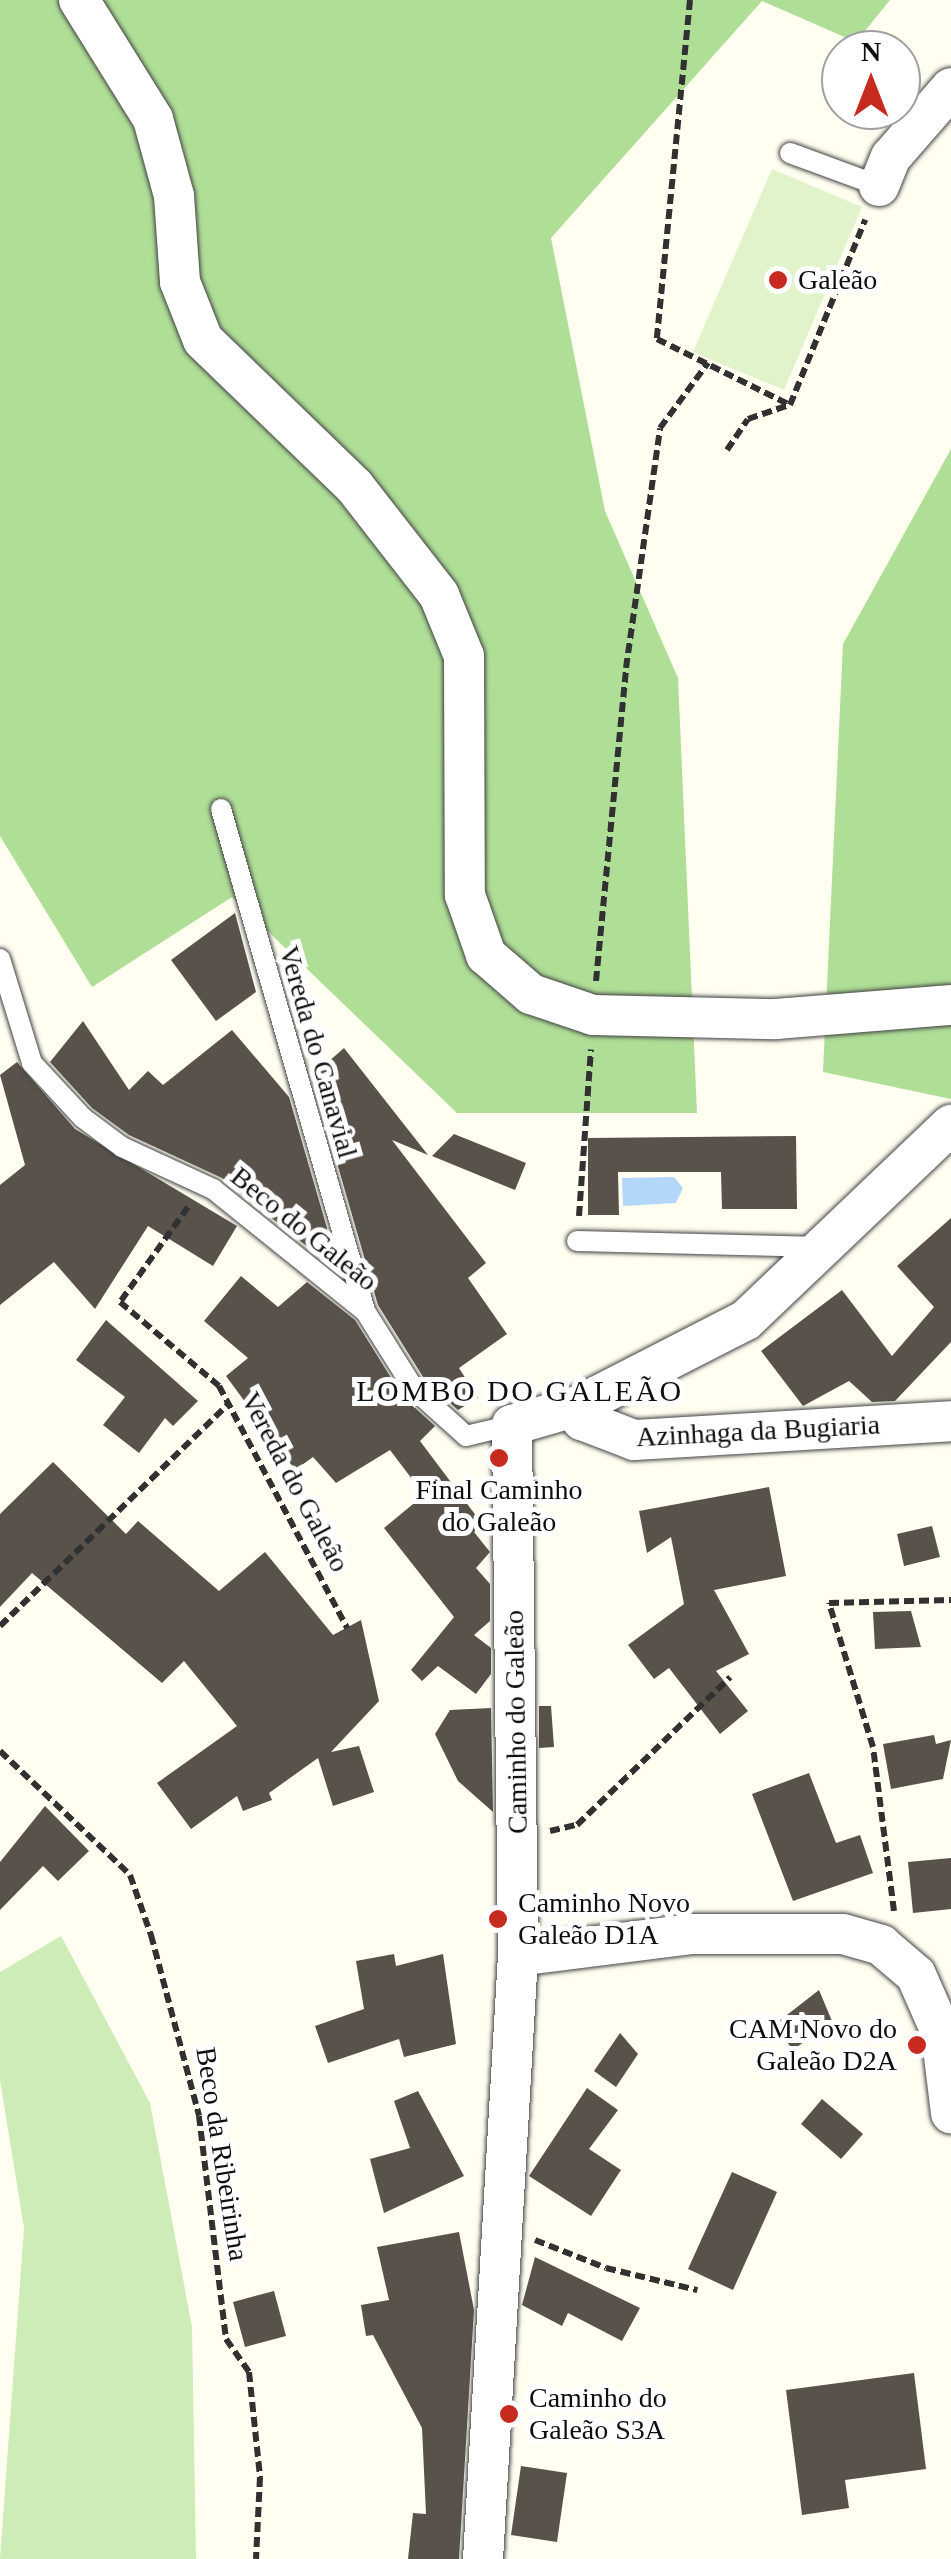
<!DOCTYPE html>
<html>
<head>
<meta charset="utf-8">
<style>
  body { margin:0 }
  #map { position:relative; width:951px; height:2559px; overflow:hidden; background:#fffef1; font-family:"Times New Roman",serif }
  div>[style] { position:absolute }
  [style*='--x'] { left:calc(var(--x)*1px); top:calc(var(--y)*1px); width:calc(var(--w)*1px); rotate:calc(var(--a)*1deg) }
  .green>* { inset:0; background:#cdecb8 }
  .forest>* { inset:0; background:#afde97 }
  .pitch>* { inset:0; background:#e0f3cb }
  .water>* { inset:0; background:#b3d7f9 }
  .building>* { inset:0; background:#58524b }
  .path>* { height:6px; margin-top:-3px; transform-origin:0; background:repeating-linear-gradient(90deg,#313131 0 10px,transparent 0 15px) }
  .roads { filter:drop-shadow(0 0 2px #424242) drop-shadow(0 0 2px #424242) }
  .service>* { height:20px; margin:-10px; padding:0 10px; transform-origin:10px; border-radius:10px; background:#fff }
  .minor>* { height:40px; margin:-20px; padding:0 20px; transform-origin:20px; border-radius:20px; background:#fff }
  .dots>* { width:28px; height:28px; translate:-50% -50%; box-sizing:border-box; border:5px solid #fff; border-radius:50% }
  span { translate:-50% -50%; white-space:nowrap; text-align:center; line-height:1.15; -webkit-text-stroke:10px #fff; paint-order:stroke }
  .poi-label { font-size:28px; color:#0f0f0f }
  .left { translate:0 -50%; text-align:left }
  .right { translate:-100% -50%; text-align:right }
  .street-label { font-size:28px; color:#0f0f0f }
  .neighbourhood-label { font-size:30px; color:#0f0f0f; letter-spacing:2.5px }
  .north { position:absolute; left:821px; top:30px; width:100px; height:100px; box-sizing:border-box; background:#fff; border:2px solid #9f9f9f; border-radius:50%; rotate:0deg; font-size:28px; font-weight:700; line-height:40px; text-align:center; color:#0f0f0f }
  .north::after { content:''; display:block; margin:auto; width:35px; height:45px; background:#c72a1f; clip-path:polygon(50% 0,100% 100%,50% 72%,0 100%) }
</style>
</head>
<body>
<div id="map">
  <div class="green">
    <i style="clip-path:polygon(61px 1936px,150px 2103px,192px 2327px,196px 2559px,0 2559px,24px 2228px,0 2080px,0 1972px)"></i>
  </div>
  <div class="forest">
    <i style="clip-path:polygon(0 0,890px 0,856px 42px,762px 1px,551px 238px,605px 511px,678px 678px,697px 1113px,457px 1113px,232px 897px,92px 987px,0 836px)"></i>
    <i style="clip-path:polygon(951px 449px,951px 1099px,823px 1072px,843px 644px)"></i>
  </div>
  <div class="pitch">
    <i style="clip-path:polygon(772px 169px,862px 207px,784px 390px,693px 352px)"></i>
  </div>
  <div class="water">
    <i style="clip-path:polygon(674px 1177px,683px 1188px,676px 1203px,623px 1206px,622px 1178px)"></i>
  </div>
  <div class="building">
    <i style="clip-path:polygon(235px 913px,256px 992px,216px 1021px,171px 960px)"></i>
    <i style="clip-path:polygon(83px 1021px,129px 1090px,148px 1071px,163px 1085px,232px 1030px,289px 1097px,340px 1273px,222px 1178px,129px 1135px,92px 1108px,50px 1062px)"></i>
    <i style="clip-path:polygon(344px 1048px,428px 1155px,392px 1140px,486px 1263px,468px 1278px,507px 1334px,459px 1368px,478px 1398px,458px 1410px,425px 1380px,378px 1305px,312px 1076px)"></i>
    <i style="clip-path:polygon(17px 1062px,75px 1129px,237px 1226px,213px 1266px,148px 1226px,95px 1309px,54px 1262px,0 1305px,0 1185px,25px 1165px,0 1075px)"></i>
    <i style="clip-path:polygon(454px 1134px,526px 1163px,515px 1190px,432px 1156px)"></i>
    <i style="clip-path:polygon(796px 1136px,797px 1209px,722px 1209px,721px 1172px,618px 1172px,619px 1215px,588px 1215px,588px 1138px)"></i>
    <i style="clip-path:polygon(951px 1218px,951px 1342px,895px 1401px,872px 1402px,849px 1381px,803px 1406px,761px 1351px,842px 1290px,892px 1356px,934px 1307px,897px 1266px)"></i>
    <i style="clip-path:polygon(241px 1276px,278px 1307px,307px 1282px,355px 1320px,403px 1397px,435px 1426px,420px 1441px,483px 1525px,474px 1532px,490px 1552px,476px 1568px,490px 1584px,490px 1621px,474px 1635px,491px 1648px,491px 1674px,476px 1694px,438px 1666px,422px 1681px,411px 1670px,454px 1617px,384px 1528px,424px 1495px,390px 1450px,336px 1483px,313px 1457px,295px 1470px,226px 1376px,248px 1358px,204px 1321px)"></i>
    <i style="clip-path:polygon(106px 1320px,198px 1401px,173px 1426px,165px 1418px,139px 1453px,103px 1425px,125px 1397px,76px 1360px)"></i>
    <i style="clip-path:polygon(53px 1462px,126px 1534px,138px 1521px,219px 1591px,265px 1552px,333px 1635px,361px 1620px,379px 1701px,331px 1752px,359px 1746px,374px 1792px,333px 1806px,318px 1758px,269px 1793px,272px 1800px,243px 1811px,237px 1796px,191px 1829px,157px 1783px,237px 1726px,184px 1661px,162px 1683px,32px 1573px,0 1607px,0 1514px)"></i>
    <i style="clip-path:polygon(769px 1487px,786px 1576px,714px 1590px,749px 1654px,716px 1671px,748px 1711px,720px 1734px,669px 1668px,654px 1679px,628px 1645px,684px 1604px,671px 1537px,647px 1553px,639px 1511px)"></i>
    <i style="clip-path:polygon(932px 1526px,940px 1557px,904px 1566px,897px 1534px)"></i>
    <i style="clip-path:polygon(911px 1611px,921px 1647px,875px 1649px,873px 1612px)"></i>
    <i style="clip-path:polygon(539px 1706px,551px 1706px,554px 1747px,539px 1748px)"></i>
    <i style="clip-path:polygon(491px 1708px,493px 1812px,458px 1781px,435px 1734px,450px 1710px)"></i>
    <i style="clip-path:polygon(934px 1735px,936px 1744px,951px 1740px,943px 1779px,891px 1789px,883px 1744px)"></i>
    <i style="clip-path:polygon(809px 1773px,836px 1843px,860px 1835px,873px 1873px,793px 1901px,752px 1794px)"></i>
    <i style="clip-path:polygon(45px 1806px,89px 1851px,58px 1881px,43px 1866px,0 1910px,0 1862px)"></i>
    <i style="clip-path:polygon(951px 1858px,951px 1909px,913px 1913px,908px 1862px)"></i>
    <i style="clip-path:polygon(394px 1954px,396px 1966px,443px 1954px,456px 2044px,404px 2057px,399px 2039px,328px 2063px,315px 2026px,364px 2009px,356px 1961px)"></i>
    <i style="clip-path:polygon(819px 1990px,832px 2021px,793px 2050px,774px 2025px)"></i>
    <i style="clip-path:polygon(620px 2033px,638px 2054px,616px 2087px,594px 2071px)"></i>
    <i style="clip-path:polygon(587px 2088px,618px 2110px,589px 2149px,621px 2170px,591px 2216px,529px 2176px)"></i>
    <i style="clip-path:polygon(418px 2091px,464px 2176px,384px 2213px,370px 2159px,410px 2148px,394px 2101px)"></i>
    <i style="clip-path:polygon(822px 2099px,863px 2134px,841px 2159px,801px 2124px)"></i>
    <i style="clip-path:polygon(732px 2172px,777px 2192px,733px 2290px,688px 2269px)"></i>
    <i style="clip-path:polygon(459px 2232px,474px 2310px,459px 2559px,408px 2559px,413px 2513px,426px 2514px,422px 2428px,373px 2335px,366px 2336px,361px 2305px,389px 2300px,377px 2247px)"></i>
    <i style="clip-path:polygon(535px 2257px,640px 2308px,622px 2341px,568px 2313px,562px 2326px,522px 2305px)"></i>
    <i style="clip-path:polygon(274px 2291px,286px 2336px,245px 2347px,233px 2302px)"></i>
    <i style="clip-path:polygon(914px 2373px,926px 2469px,845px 2480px,849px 2508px,802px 2515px,786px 2390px)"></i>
    <i style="clip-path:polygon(521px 2466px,567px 2473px,557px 2542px,511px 2535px)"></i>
  </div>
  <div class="path">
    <i style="--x:690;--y:0;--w:341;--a:95.6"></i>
    <i style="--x:657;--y:339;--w:148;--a:26.4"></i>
    <i style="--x:790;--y:405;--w:200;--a:-67.9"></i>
    <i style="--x:727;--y:450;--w:37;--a:-56"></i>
    <i style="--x:748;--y:419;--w:43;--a:-18.9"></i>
    <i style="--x:596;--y:981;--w:314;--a:-84.5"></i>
    <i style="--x:626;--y:668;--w:242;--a:-81.9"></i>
    <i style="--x:660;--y:428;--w:81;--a:-53.6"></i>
    <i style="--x:188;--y:1207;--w:117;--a:125.6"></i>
    <i style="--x:120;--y:1302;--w:130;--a:40.3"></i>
    <i style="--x:219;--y:1386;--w:274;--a:62.1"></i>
    <i style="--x:579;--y:1216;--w:167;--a:-85.9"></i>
    <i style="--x:0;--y:1626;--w:318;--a:-44.2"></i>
    <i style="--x:0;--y:1751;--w:180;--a:43.6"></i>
    <i style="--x:130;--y:1875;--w:64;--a:70.7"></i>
    <i style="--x:151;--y:1935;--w:187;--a:75.1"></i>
    <i style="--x:199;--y:2116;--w:225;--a:83.1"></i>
    <i style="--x:226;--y:2339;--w:40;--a:55.1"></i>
    <i style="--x:249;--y:2372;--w:106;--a:84"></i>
    <i style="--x:260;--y:2477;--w:82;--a:92.8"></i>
    <i style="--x:550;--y:1831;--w:28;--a:-13"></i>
    <i style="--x:577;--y:1825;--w:213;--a:-44"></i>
    <i style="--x:894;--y:1911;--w:165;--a:-97.3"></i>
    <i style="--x:873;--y:1747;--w:151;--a:-107"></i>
    <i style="--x:829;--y:1603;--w:122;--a:-1.4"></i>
    <i style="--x:535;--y:2240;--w:76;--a:21.5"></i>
    <i style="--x:606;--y:2268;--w:94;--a:13.6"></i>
  </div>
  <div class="roads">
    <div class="service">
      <i style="--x:790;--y:153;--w:95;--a:20.3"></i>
      <i style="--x:221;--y:809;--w:522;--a:73.99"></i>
      <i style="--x:0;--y:959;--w:109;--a:72.9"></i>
      <i style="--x:32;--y:1063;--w:75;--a:47.2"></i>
      <i style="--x:83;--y:1118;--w:49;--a:36.6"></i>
      <i style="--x:122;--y:1147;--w:100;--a:24.8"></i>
      <i style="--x:213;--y:1189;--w:195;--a:38.8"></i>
      <i style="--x:365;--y:1311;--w:92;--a:57.9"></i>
      <i style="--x:414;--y:1389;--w:70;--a:42.1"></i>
      <i style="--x:466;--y:1436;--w:47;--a:-13.4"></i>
      <i style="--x:577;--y:1241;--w:245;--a:1.4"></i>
    </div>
    <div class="minor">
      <i style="--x:79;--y:0;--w:140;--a:58.1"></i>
      <i style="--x:153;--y:119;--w:80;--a:74.7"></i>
      <i style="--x:174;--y:196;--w:86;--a:86"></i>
      <i style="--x:180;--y:282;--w:62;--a:68.4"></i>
      <i style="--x:203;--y:340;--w:211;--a:44"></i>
      <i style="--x:355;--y:487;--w:137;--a:52.1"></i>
      <i style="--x:439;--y:595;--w:66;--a:67.7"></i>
      <i style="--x:464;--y:656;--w:239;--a:89.8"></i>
      <i style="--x:465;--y:895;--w:64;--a:70.7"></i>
      <i style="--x:486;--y:955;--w:60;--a:40.9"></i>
      <i style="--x:531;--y:994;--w:65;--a:18.7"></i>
      <i style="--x:593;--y:1015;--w:183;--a:1.3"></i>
      <i style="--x:776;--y:1019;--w:176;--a:-4.6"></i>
      <i style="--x:879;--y:186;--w:31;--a:-68"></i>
      <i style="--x:891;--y:157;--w:91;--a:-49"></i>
      <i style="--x:578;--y:1406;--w:15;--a:74"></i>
      <i style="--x:582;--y:1420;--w:56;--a:21"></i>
      <i style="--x:634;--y:1440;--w:318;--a:-3.4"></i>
      <i style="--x:518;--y:1956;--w:176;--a:-7.2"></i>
      <i style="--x:693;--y:1934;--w:150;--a:0"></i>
      <i style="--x:843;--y:1934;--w:40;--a:16"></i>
      <i style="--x:881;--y:1945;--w:46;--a:40.6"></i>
      <i style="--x:916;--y:1975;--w:62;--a:66.3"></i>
      <i style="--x:941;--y:2032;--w:82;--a:83"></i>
      <i style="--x:483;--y:2559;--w:604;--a:-86.68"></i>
      <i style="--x:518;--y:1956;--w:531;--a:-90.65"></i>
      <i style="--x:512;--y:1425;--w:69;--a:-16.1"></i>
      <i style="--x:578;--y:1406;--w:189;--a:-27.1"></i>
      <i style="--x:746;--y:1320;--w:283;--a:-43.6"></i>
    </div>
  </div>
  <div class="dots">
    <i style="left:778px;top:280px;background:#c72a1f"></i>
    <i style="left:499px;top:1458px;background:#c72a1f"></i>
    <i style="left:498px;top:1919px;background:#c72a1f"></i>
    <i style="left:917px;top:2045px;background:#c72a1f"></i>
    <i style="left:509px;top:2414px;background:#c72a1f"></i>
  </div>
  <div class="poi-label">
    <span class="left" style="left:798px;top:280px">Galeão</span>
    <span style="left:499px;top:1506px">Final Caminho<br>do Galeão</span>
    <span class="left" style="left:518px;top:1919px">Caminho Novo<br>Galeão D1A</span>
    <span class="right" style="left:897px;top:2045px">CAM Novo do<br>Galeão D2A</span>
    <span class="left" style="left:529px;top:2414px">Caminho do<br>Galeão S3A</span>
  </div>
  <div class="street-label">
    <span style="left:318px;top:1052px;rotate:74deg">Vereda do Canavial</span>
    <span style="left:304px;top:1229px;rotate:39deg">Beco do Galeão</span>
    <span style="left:758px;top:1431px;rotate:-3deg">Azinhaga da Bugiaria</span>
    <span style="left:295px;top:1482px;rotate:62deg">Vereda do Galeão</span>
    <span style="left:516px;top:1722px;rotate:-91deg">Caminho do Galeão</span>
    <span style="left:222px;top:2154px;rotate:81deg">Beco da Ribeirinha</span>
  </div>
  <div class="neighbourhood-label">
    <span style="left:520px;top:1391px">LOMBO DO GALEÃO</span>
  </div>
  <div class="north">N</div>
</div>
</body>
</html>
